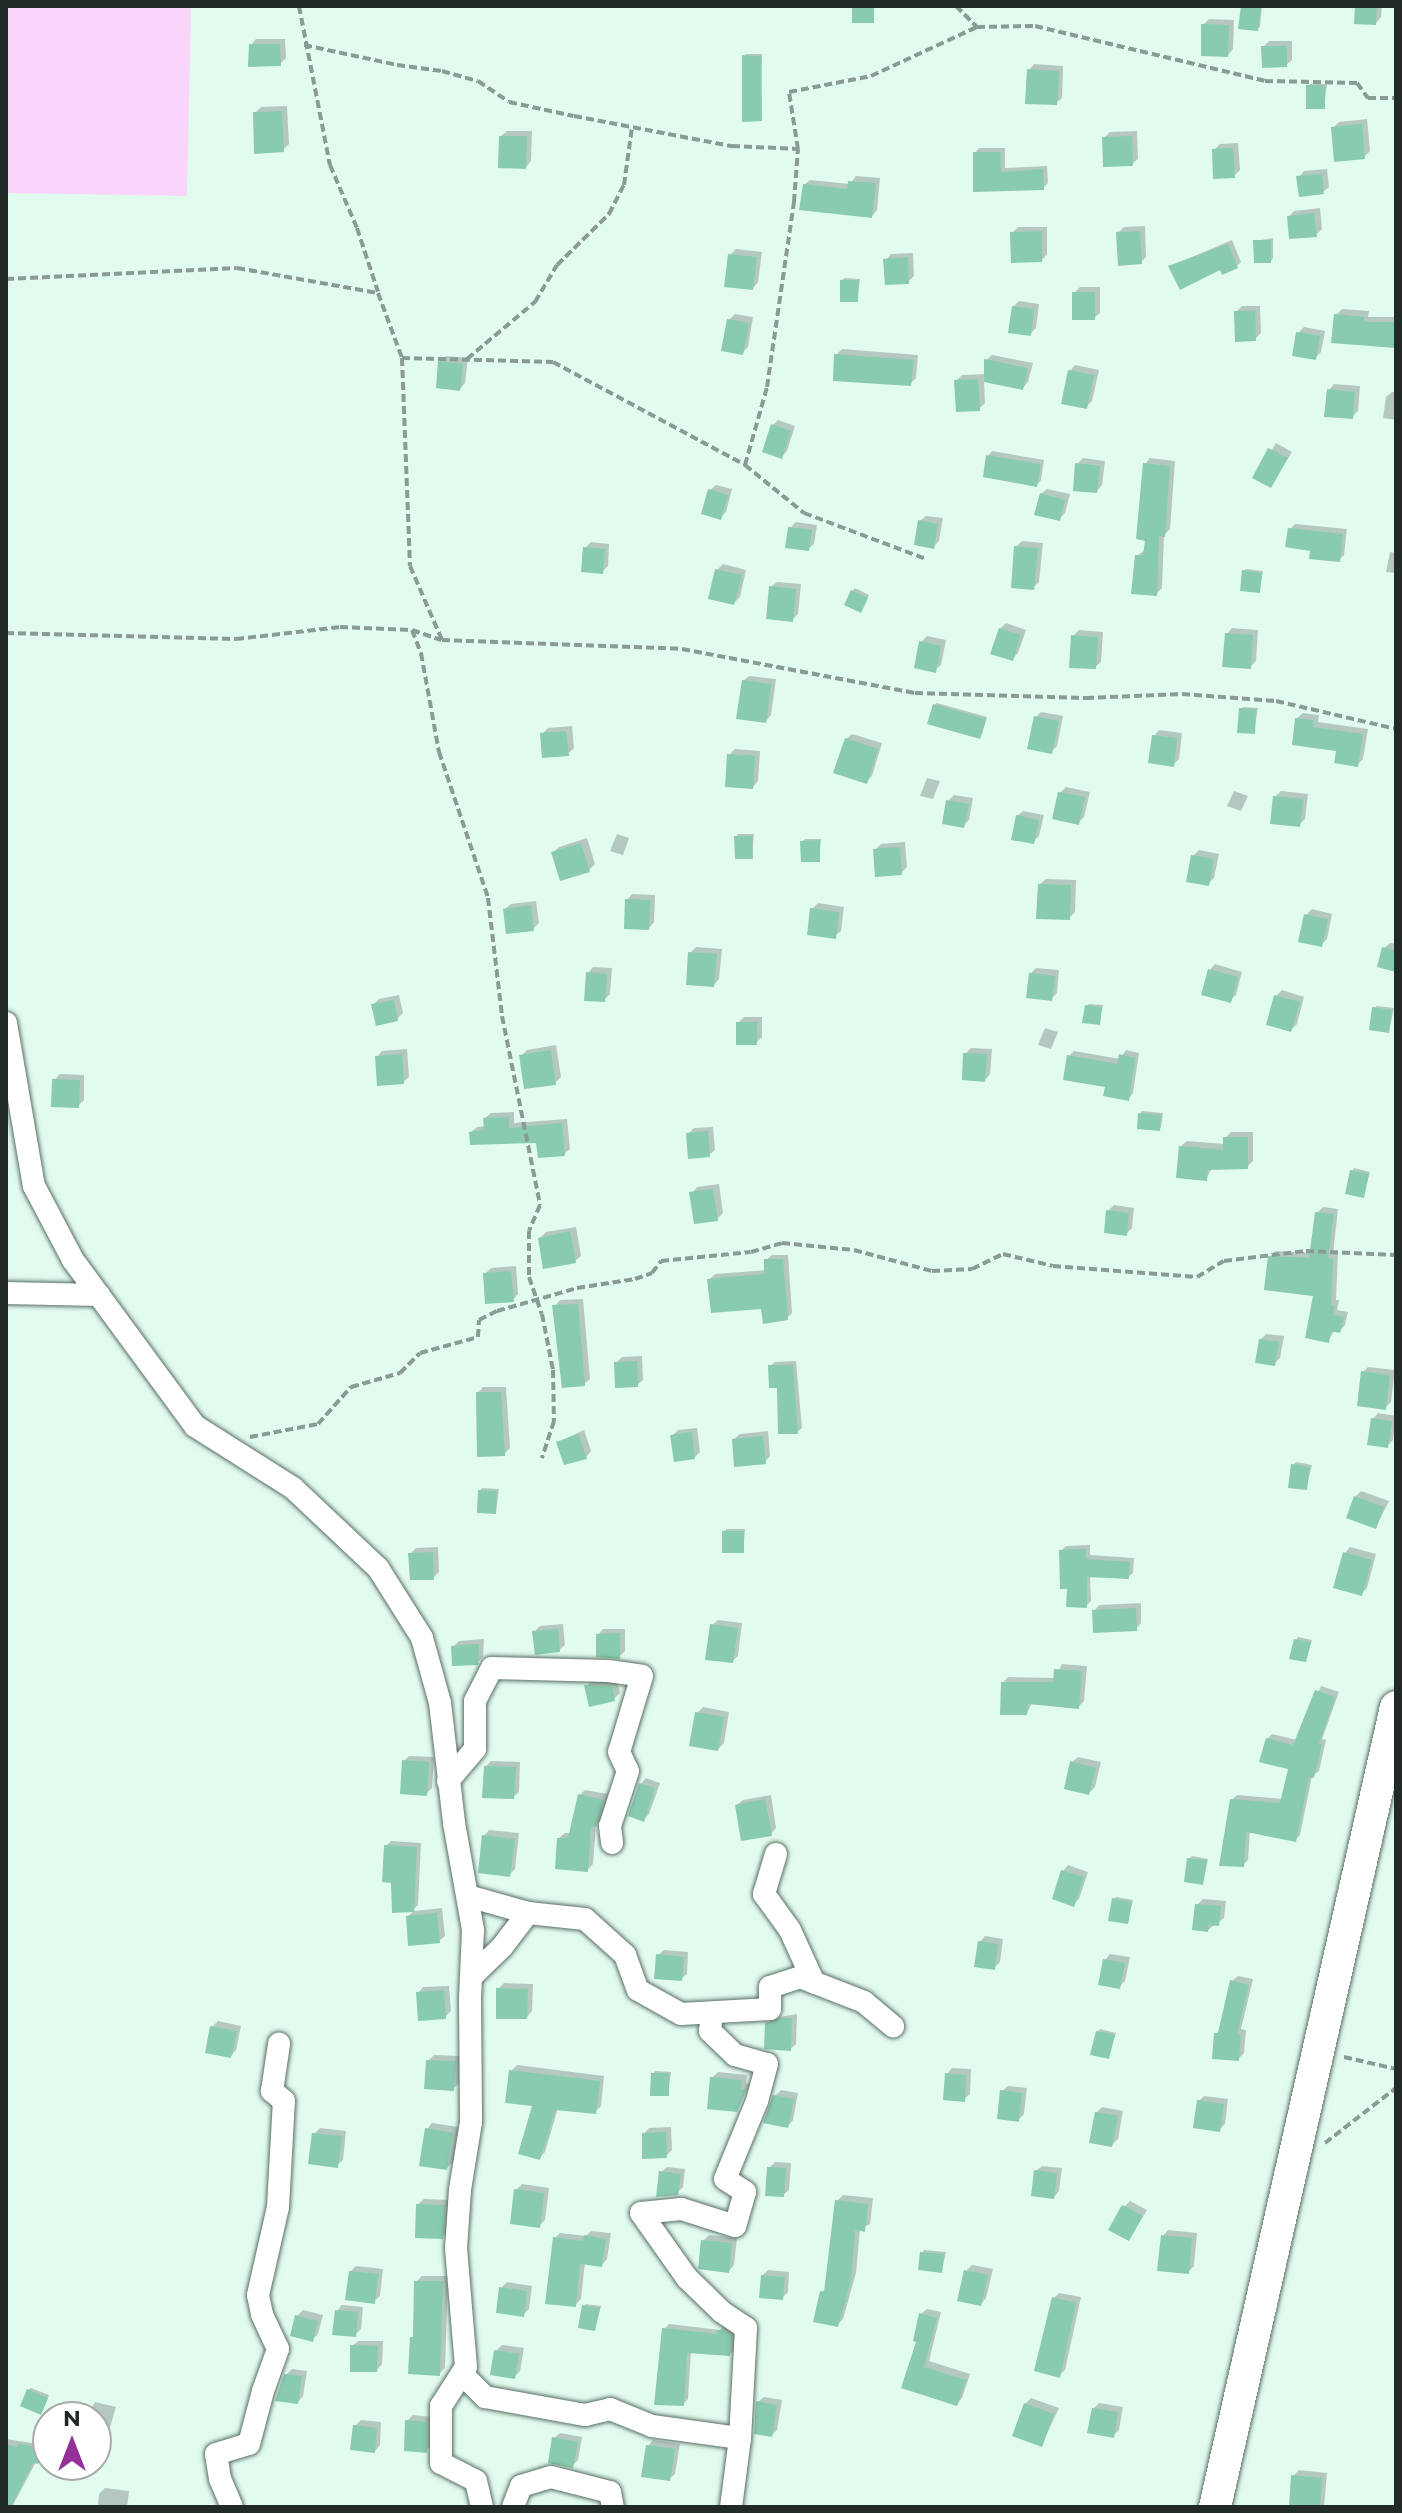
<!DOCTYPE html>
<html>
<head>
<meta charset="utf-8">
<style>
  body { margin:0 }
  #map { position:relative; width:1402px; height:2513px; overflow:hidden; background:#e2fbef; font-family:Montserrat,sans-serif }
  div>[style] { position:absolute }
  [style*='--x'] { left:calc(var(--x)*1px); top:calc(var(--y)*1px); width:calc(var(--w)*1px); rotate:calc(var(--a)*1deg) }
  .green>* { inset:0; background:#f9d5fa }
  .shadow>* { inset:0; background:#0003 }
  .building>* { inset:0; background:#88cbaf }
  .path>* { height:4px; margin-top:-2px; transform-origin:0; background:repeating-linear-gradient(90deg,#899b92 0 8px,transparent 0 12px) }
  .roads { filter:drop-shadow(0 0 2px #596f65) drop-shadow(0 0 2px #596f65) }
  .minor>* { height:22px; margin:-11px; padding:0 11px; transform-origin:11px; border-radius:11px; background:#fff }
  .highway>* { height:32px; margin:-16px; padding:0 16px; transform-origin:16px; border-radius:16px; background:#fff }
  span { translate:-50% -50%; white-space:nowrap; text-align:center; line-height:1.15; -webkit-text-stroke:8px #fff; paint-order:stroke }
  .frame { position:absolute; inset:0; border:8px solid #212a26; pointer-events:none }
  .north { position:absolute; left:32px; top:2401px; width:80px; height:80px; box-sizing:border-box; background:#fff; border:2px solid #a6aaa8; border-radius:50%; rotate:0deg; font-size:22px; font-weight:700; line-height:32px; text-align:center; color:#212a26 }
  .north::after { content:''; display:block; margin:auto; width:28px; height:36px; background:#933198; clip-path:polygon(50% 0,100% 100%,50% 72%,0 100%) }
</style>
</head>
<body>
<div id="map">
  <div class="green">
    <i style="clip-path:polygon(6px 6px,191px 6px,187px 196px,6px 193px)"></i>
  </div>
  <div class="shadow">
    <i style="clip-path:polygon(1262px 6px,1260px 27px,1257px 29px,1242px 7px)"></i>
    <i style="clip-path:polygon(1357px 6px,1382px 6px,1381px 17px,1376px 23px)"></i>
    <i style="clip-path:polygon(1209px 19px,1234px 20px,1233px 49px,1228px 55px,1203px 25px)"></i>
    <i style="clip-path:polygon(256px 39px,285px 39px,286px 58px,280px 64px,251px 45px)"></i>
    <i style="clip-path:polygon(1269px 41px,1292px 41px,1292px 60px,1286px 65px,1263px 47px)"></i>
    <i style="clip-path:polygon(746px 54px,762px 54px,761px 119px,744px 56px)"></i>
    <i style="clip-path:polygon(1034px 64px,1063px 66px,1062px 98px,1056px 103px,1029px 70px)"></i>
    <i style="clip-path:polygon(1310px 84px,1327px 84px,1324px 107px,1308px 86px)"></i>
    <i style="clip-path:polygon(287px 106px,289px 144px,283px 150px,255px 113px,261px 107px)"></i>
    <i style="clip-path:polygon(1367px 119px,1370px 151px,1364px 157px,1333px 128px,1339px 122px)"></i>
    <i style="clip-path:polygon(507px 131px,532px 131px,531px 161px,526px 167px,501px 136px)"></i>
    <i style="clip-path:polygon(1137px 131px,1138px 159px,1132px 164px,1104px 138px,1110px 132px)"></i>
    <i style="clip-path:polygon(1238px 143px,1240px 170px,1234px 176px,1214px 150px,1220px 144px)"></i>
    <i style="clip-path:polygon(979px 148px,1005px 148px,1005px 168px,1047px 166px,1048px 183px,1043px 188px,975px 190px,975px 153px)"></i>
    <i style="clip-path:polygon(1327px 169px,1329px 187px,1323px 192px,1299px 177px,1304px 171px)"></i>
    <i style="clip-path:polygon(856px 176px,880px 178px,877px 210px,872px 216px,804px 185px,810px 180px,850px 184px)"></i>
    <i style="clip-path:polygon(1320px 208px,1322px 229px,1316px 235px,1289px 217px,1294px 211px)"></i>
    <i style="clip-path:polygon(1145px 226px,1146px 257px,1141px 262px,1118px 233px,1124px 227px)"></i>
    <i style="clip-path:polygon(1018px 227px,1047px 227px,1047px 254px,1042px 260px,1012px 233px)"></i>
    <i style="clip-path:polygon(1273px 238px,1273px 258px,1271px 261px,1255px 241px)"></i>
    <i style="clip-path:polygon(1232px 240px,1241px 262px,1236px 267px,1171px 266px)"></i>
    <i style="clip-path:polygon(736px 249px,762px 252px,758px 282px,753px 288px,730px 255px)"></i>
    <i style="clip-path:polygon(913px 253px,914px 276px,908px 282px,886px 260px,891px 254px)"></i>
    <i style="clip-path:polygon(845px 278px,860px 279px,857px 300px,842px 280px)"></i>
    <i style="clip-path:polygon(1080px 287px,1100px 287px,1100px 313px,1094px 318px,1074px 293px)"></i>
    <i style="clip-path:polygon(1019px 301px,1039px 304px,1036px 328px,1030px 334px,1013px 307px)"></i>
    <i style="clip-path:polygon(1242px 306px,1260px 306px,1261px 333px,1255px 339px,1236px 312px)"></i>
    <i style="clip-path:polygon(1342px 309px,1369px 311px,1368px 317px,1396px 317px,1396px 348px,1336px 315px)"></i>
    <i style="clip-path:polygon(735px 314px,753px 317px,748px 347px,742px 353px,729px 320px)"></i>
    <i style="clip-path:polygon(1304px 327px,1325px 331px,1321px 352px,1315px 358px,1298px 333px)"></i>
    <i style="clip-path:polygon(842px 349px,918px 355px,916px 378px,910px 384px,836px 355px)"></i>
    <i style="clip-path:polygon(992px 355px,1033px 363px,1028px 382px,1023px 388px,984px 380px,985px 403px,979px 409px,956px 381px,962px 375px,986px 374px,986px 360px)"></i>
    <i style="clip-path:polygon(446px 356px,468px 358px,465px 383px,460px 389px,440px 362px)"></i>
    <i style="clip-path:polygon(1075px 365px,1099px 370px,1092px 401px,1086px 407px,1070px 371px)"></i>
    <i style="clip-path:polygon(1334px 384px,1360px 386px,1358px 411px,1352px 417px,1329px 390px)"></i>
    <i style="clip-path:polygon(1392px 392px,1396px 392px,1396px 420px,1383px 418px,1386px 397px)"></i>
    <i style="clip-path:polygon(778px 420px,795px 426px,787px 451px,781px 457px,772px 426px)"></i>
    <i style="clip-path:polygon(1276px 443px,1292px 452px,1271px 486px,1255px 478px)"></i>
    <i style="clip-path:polygon(992px 451px,1044px 460px,1041px 480px,1037px 485px,988px 456px)"></i>
    <i style="clip-path:polygon(1083px 458px,1105px 461px,1102px 485px,1097px 491px,1077px 464px)"></i>
    <i style="clip-path:polygon(1150px 458px,1175px 461px,1170px 529px,1164px 535px,1162px 588px,1156px 594px,1137px 556px,1145px 550px,1145px 464px)"></i>
    <i style="clip-path:polygon(716px 485px,732px 489px,726px 512px,720px 518px,710px 490px)"></i>
    <i style="clip-path:polygon(1047px 489px,1070px 494px,1065px 513px,1059px 519px,1041px 494px)"></i>
    <i style="clip-path:polygon(926px 516px,943px 518px,939px 541px,933px 547px,920px 521px)"></i>
    <i style="clip-path:polygon(796px 522px,817px 525px,814px 544px,808px 549px,790px 528px)"></i>
    <i style="clip-path:polygon(1295px 524px,1347px 529px,1344px 555px,1339px 560px,1312px 550px,1290px 529px)"></i>
    <i style="clip-path:polygon(1022px 541px,1043px 543px,1039px 582px,1033px 588px,1016px 547px)"></i>
    <i style="clip-path:polygon(591px 542px,609px 544px,608px 566px,602px 572px,585px 548px)"></i>
    <i style="clip-path:polygon(1390px 552px,1396px 553px,1396px 573px,1386px 572px)"></i>
    <i style="clip-path:polygon(723px 564px,746px 570px,740px 597px,734px 603px,717px 570px)"></i>
    <i style="clip-path:polygon(1246px 569px,1263px 571px,1259px 591px,1244px 571px)"></i>
    <i style="clip-path:polygon(777px 582px,801px 584px,798px 614px,792px 620px,771px 587px)"></i>
    <i style="clip-path:polygon(855px 588px,869px 595px,863px 608px,852px 591px)"></i>
    <i style="clip-path:polygon(1006px 623px,1026px 630px,1018px 653px,1012px 659px,1000px 629px)"></i>
    <i style="clip-path:polygon(1232px 628px,1258px 630px,1256px 661px,1250px 667px,1227px 634px)"></i>
    <i style="clip-path:polygon(1079px 630px,1103px 632px,1101px 662px,1095px 667px,1073px 636px)"></i>
    <i style="clip-path:polygon(927px 636px,946px 640px,941px 665px,935px 670px,921px 642px)"></i>
    <i style="clip-path:polygon(749px 676px,776px 679px,771px 715px,766px 721px,743px 681px)"></i>
    <i style="clip-path:polygon(937px 703px,987px 717px,982px 734px,980px 737px,934px 705px)"></i>
    <i style="clip-path:polygon(1243px 707px,1258px 708px,1254px 732px,1241px 709px)"></i>
    <i style="clip-path:polygon(1041px 712px,1063px 716px,1057px 746px,1052px 751px,1036px 717px)"></i>
    <i style="clip-path:polygon(1303px 713px,1319px 715px,1318px 722px,1368px 729px,1363px 759px,1357px 765px,1297px 718px)"></i>
    <i style="clip-path:polygon(572px 726px,574px 748px,568px 754px,542px 734px,548px 728px)"></i>
    <i style="clip-path:polygon(1159px 730px,1182px 733px,1179px 759px,1173px 765px,1154px 736px)"></i>
    <i style="clip-path:polygon(852px 734px,882px 743px,872px 776px,866px 782px,846px 739px)"></i>
    <i style="clip-path:polygon(735px 749px,760px 751px,758px 781px,753px 787px,729px 755px)"></i>
    <i style="clip-path:polygon(927px 778px,940px 781px,933px 799px,920px 796px)"></i>
    <i style="clip-path:polygon(1066px 787px,1090px 792px,1084px 817px,1078px 823px,1060px 793px)"></i>
    <i style="clip-path:polygon(1234px 791px,1248px 796px,1241px 811px,1227px 806px)"></i>
    <i style="clip-path:polygon(1281px 791px,1308px 794px,1305px 819px,1299px 825px,1275px 797px)"></i>
    <i style="clip-path:polygon(954px 795px,973px 798px,969px 820px,963px 826px,948px 801px)"></i>
    <i style="clip-path:polygon(1023px 811px,1044px 815px,1039px 836px,1033px 842px,1017px 816px)"></i>
    <i style="clip-path:polygon(617px 834px,629px 838px,623px 855px,610px 851px)"></i>
    <i style="clip-path:polygon(738px 834px,754px 834px,752px 857px,736px 837px)"></i>
    <i style="clip-path:polygon(587px 838px,595px 864px,589px 870px,561px 878px,553px 853px,559px 847px)"></i>
    <i style="clip-path:polygon(805px 839px,821px 839px,819px 860px,802px 842px)"></i>
    <i style="clip-path:polygon(905px 842px,907px 867px,901px 873px,875px 850px,881px 844px)"></i>
    <i style="clip-path:polygon(1199px 850px,1219px 854px,1214px 878px,1208px 884px,1193px 856px)"></i>
    <i style="clip-path:polygon(1046px 879px,1076px 880px,1075px 912px,1069px 918px,1040px 884px)"></i>
    <i style="clip-path:polygon(632px 894px,655px 895px,654px 922px,649px 928px,627px 900px)"></i>
    <i style="clip-path:polygon(536px 901px,539px 923px,533px 929px,505px 909px,511px 904px)"></i>
    <i style="clip-path:polygon(818px 903px,844px 907px,841px 931px,835px 936px,812px 909px)"></i>
    <i style="clip-path:polygon(1312px 909px,1332px 914px,1327px 939px,1321px 945px,1306px 915px)"></i>
    <i style="clip-path:polygon(1390px 943px,1396px 944px,1396px 970px,1384px 948px)"></i>
    <i style="clip-path:polygon(696px 947px,722px 949px,719px 979px,714px 985px,690px 953px)"></i>
    <i style="clip-path:polygon(1215px 964px,1242px 972px,1236px 995px,1230px 1000px,1210px 970px)"></i>
    <i style="clip-path:polygon(593px 967px,612px 968px,610px 994px,604px 1000px,588px 973px)"></i>
    <i style="clip-path:polygon(1036px 968px,1059px 970px,1057px 993px,1051px 999px,1031px 973px)"></i>
    <i style="clip-path:polygon(1282px 990px,1304px 997px,1297px 1024px,1291px 1030px,1276px 996px)"></i>
    <i style="clip-path:polygon(399px 995px,403px 1013px,397px 1019px,373px 1005px,379px 999px)"></i>
    <i style="clip-path:polygon(1089px 1004px,1103px 1005px,1099px 1023px,1087px 1006px)"></i>
    <i style="clip-path:polygon(1377px 1006px,1394px 1008px,1389px 1031px,1374px 1008px)"></i>
    <i style="clip-path:polygon(744px 1017px,762px 1017px,762px 1037px,756px 1043px,738px 1023px)"></i>
    <i style="clip-path:polygon(1045px 1028px,1058px 1032px,1051px 1049px,1038px 1045px)"></i>
    <i style="clip-path:polygon(556px 1045px,561px 1077px,555px 1083px,521px 1056px,527px 1050px)"></i>
    <i style="clip-path:polygon(971px 1048px,992px 1049px,990px 1074px,985px 1080px,965px 1054px)"></i>
    <i style="clip-path:polygon(407px 1049px,409px 1077px,403px 1082px,377px 1057px,382px 1051px)"></i>
    <i style="clip-path:polygon(1126px 1050px,1139px 1053px,1133px 1093px,1128px 1099px,1069px 1056px,1074px 1051px,1120px 1059px)"></i>
    <i style="clip-path:polygon(60px 1074px,84px 1075px,84px 1100px,78px 1106px,54px 1080px)"></i>
    <i style="clip-path:polygon(1142px 1111px,1163px 1113px,1161px 1127px,1159px 1129px,1140px 1114px)"></i>
    <i style="clip-path:polygon(514px 1112px,514px 1123px,567px 1119px,570px 1149px,564px 1154px,538px 1141px,471px 1132px,477px 1127px,485px 1126px,485px 1118px,491px 1113px)"></i>
    <i style="clip-path:polygon(713px 1127px,715px 1150px,709px 1155px,688px 1134px,694px 1128px)"></i>
    <i style="clip-path:polygon(1231px 1132px,1253px 1132px,1253px 1161px,1247px 1167px,1212px 1168px,1206px 1179px,1181px 1146px,1187px 1141px,1225px 1144px,1225px 1138px)"></i>
    <i style="clip-path:polygon(1354px 1168px,1370px 1172px,1363px 1196px,1352px 1171px)"></i>
    <i style="clip-path:polygon(719px 1184px,723px 1213px,717px 1219px,692px 1193px,697px 1187px)"></i>
    <i style="clip-path:polygon(1114px 1205px,1134px 1208px,1132px 1228px,1126px 1234px,1108px 1211px)"></i>
    <i style="clip-path:polygon(1323px 1207px,1338px 1209px,1333px 1254px,1338px 1254px,1336px 1300px,1339px 1300px,1337px 1310px,1348px 1312px,1345px 1325px,1340px 1331px,1335px 1330px,1328px 1341px,1316px 1294px,1270px 1257px,1275px 1251px,1312px 1253px,1317px 1213px)"></i>
    <i style="clip-path:polygon(576px 1227px,581px 1256px,575px 1261px,540px 1238px,546px 1232px)"></i>
    <i style="clip-path:polygon(772px 1255px,788px 1255px,792px 1313px,787px 1318px,709px 1280px,715px 1274px,766px 1270px,766px 1260px)"></i>
    <i style="clip-path:polygon(516px 1266px,518px 1294px,513px 1300px,485px 1274px,491px 1268px)"></i>
    <i style="clip-path:polygon(583px 1299px,590px 1379px,584px 1384px,555px 1306px,560px 1300px)"></i>
    <i style="clip-path:polygon(1266px 1334px,1284px 1336px,1280px 1358px,1275px 1363px,1260px 1340px)"></i>
    <i style="clip-path:polygon(642px 1356px,643px 1380px,637px 1385px,616px 1363px,622px 1357px)"></i>
    <i style="clip-path:polygon(796px 1361px,802px 1428px,797px 1432px,770px 1366px,775px 1362px)"></i>
    <i style="clip-path:polygon(1368px 1367px,1395px 1370px,1391px 1402px,1385px 1408px,1363px 1372px)"></i>
    <i style="clip-path:polygon(483px 1387px,506px 1387px,510px 1448px,504px 1454px,478px 1393px)"></i>
    <i style="clip-path:polygon(1378px 1413px,1396px 1416px,1393px 1440px,1387px 1446px,1373px 1419px)"></i>
    <i style="clip-path:polygon(697px 1428px,700px 1452px,695px 1457px,672px 1436px,678px 1430px)"></i>
    <i style="clip-path:polygon(584px 1430px,591px 1451px,586px 1457px,559px 1442px)"></i>
    <i style="clip-path:polygon(768px 1431px,770px 1456px,765px 1462px,734px 1439px,740px 1434px)"></i>
    <i style="clip-path:polygon(1296px 1462px,1312px 1465px,1306px 1488px,1293px 1465px)"></i>
    <i style="clip-path:polygon(482px 1488px,499px 1489px,496px 1512px,480px 1491px)"></i>
    <i style="clip-path:polygon(1361px 1491px,1389px 1501px,1376px 1527px,1355px 1497px)"></i>
    <i style="clip-path:polygon(727px 1529px,745px 1529px,743px 1551px,724px 1531px)"></i>
    <i style="clip-path:polygon(1090px 1545px,1090px 1555px,1134px 1558px,1133px 1573px,1128px 1577px,1090px 1575px,1091px 1601px,1086px 1606px,1069px 1587px,1061px 1551px,1066px 1546px)"></i>
    <i style="clip-path:polygon(438px 1547px,439px 1572px,433px 1578px,410px 1554px,416px 1548px)"></i>
    <i style="clip-path:polygon(1350px 1547px,1376px 1554px,1367px 1588px,1361px 1594px,1345px 1553px)"></i>
    <i style="clip-path:polygon(1141px 1603px,1141px 1623px,1136px 1629px,1094px 1611px,1099px 1605px)"></i>
    <i style="clip-path:polygon(718px 1620px,742px 1623px,738px 1656px,732px 1661px,712px 1625px)"></i>
    <i style="clip-path:polygon(563px 1624px,565px 1645px,559px 1650px,534px 1632px,540px 1626px)"></i>
    <i style="clip-path:polygon(603px 1629px,625px 1629px,625px 1651px,619px 1657px,598px 1635px)"></i>
    <i style="clip-path:polygon(1298px 1637px,1312px 1640px,1306px 1660px,1296px 1640px)"></i>
    <i style="clip-path:polygon(484px 1639px,483px 1657px,477px 1663px,453px 1647px,459px 1641px)"></i>
    <i style="clip-path:polygon(1062px 1664px,1087px 1666px,1084px 1701px,1078px 1707px,1032px 1703px,1027px 1713px,1003px 1683px,1008px 1677px,1055px 1678px)"></i>
    <i style="clip-path:polygon(592px 1680px,617px 1681px,620px 1693px,614px 1699px,587px 1686px)"></i>
    <i style="clip-path:polygon(1321px 1686px,1339px 1692px,1322px 1739px,1326px 1740px,1319px 1771px,1312px 1776px,1300px 1835px,1295px 1840px,1250px 1831px,1248px 1860px,1243px 1865px,1232px 1800px,1237px 1795px,1283px 1799px,1290px 1768px,1267px 1739px,1272px 1734px,1297px 1740px)"></i>
    <i style="clip-path:polygon(703px 1707px,729px 1712px,724px 1743px,718px 1749px,697px 1713px)"></i>
    <i style="clip-path:polygon(409px 1756px,434px 1757px,432px 1788px,426px 1794px,404px 1761px)"></i>
    <i style="clip-path:polygon(1078px 1757px,1101px 1762px,1095px 1787px,1089px 1793px,1072px 1762px)"></i>
    <i style="clip-path:polygon(491px 1761px,520px 1762px,519px 1792px,513px 1797px,486px 1766px)"></i>
    <i style="clip-path:polygon(646px 1778px,660px 1783px,649px 1814px,644px 1819px,641px 1784px)"></i>
    <i style="clip-path:polygon(585px 1790px,608px 1794px,601px 1819px,596px 1825px,593px 1864px,587px 1870px,559px 1838px,565px 1833px,572px 1833px,580px 1795px)"></i>
    <i style="clip-path:polygon(771px 1795px,776px 1828px,771px 1834px,737px 1805px,743px 1800px)"></i>
    <i style="clip-path:polygon(489px 1830px,519px 1833px,515px 1869px,509px 1875px,484px 1836px)"></i>
    <i style="clip-path:polygon(391px 1841px,421px 1843px,418px 1905px,413px 1910px,393px 1881px,386px 1846px)"></i>
    <i style="clip-path:polygon(1192px 1856px,1208px 1859px,1203px 1883px,1189px 1859px)"></i>
    <i style="clip-path:polygon(1068px 1865px,1088px 1872px,1079px 1899px,1074px 1904px,1063px 1871px)"></i>
    <i style="clip-path:polygon(1116px 1897px,1133px 1900px,1127px 1922px,1114px 1899px)"></i>
    <i style="clip-path:polygon(1203px 1899px,1226px 1901px,1224px 1918px,1208px 1930px,1197px 1905px)"></i>
    <i style="clip-path:polygon(442px 1908px,445px 1936px,439px 1941px,408px 1916px,414px 1911px)"></i>
    <i style="clip-path:polygon(985px 1936px,1003px 1939px,1000px 1962px,994px 1968px,980px 1942px)"></i>
    <i style="clip-path:polygon(664px 1950px,688px 1952px,687px 1974px,681px 1979px,658px 1955px)"></i>
    <i style="clip-path:polygon(1110px 1954px,1130px 1957px,1125px 1981px,1119px 1987px,1105px 1960px)"></i>
    <i style="clip-path:polygon(1238px 1976px,1253px 1979px,1241px 2029px,1246px 2030px,1244px 2053px,1238px 2059px,1216px 2034px,1221px 2029px,1232px 1981px)"></i>
    <i style="clip-path:polygon(504px 1983px,533px 1984px,532px 2011px,527px 2017px,498px 1989px)"></i>
    <i style="clip-path:polygon(449px 1986px,451px 2011px,445px 2017px,418px 1993px,423px 1987px)"></i>
    <i style="clip-path:polygon(797px 2014px,796px 2044px,790px 2049px,767px 2024px,773px 2018px)"></i>
    <i style="clip-path:polygon(218px 2021px,241px 2026px,236px 2050px,231px 2056px,212px 2027px)"></i>
    <i style="clip-path:polygon(1100px 2029px,1116px 2033px,1108px 2057px,1097px 2032px)"></i>
    <i style="clip-path:polygon(434px 2055px,460px 2056px,459px 2083px,453px 2089px,428px 2061px)"></i>
    <i style="clip-path:polygon(517px 2065px,604px 2076px,601px 2106px,595px 2112px,558px 2108px,545px 2152px,539px 2158px,535px 2105px,511px 2071px)"></i>
    <i style="clip-path:polygon(952px 2068px,971px 2069px,970px 2094px,964px 2099px,947px 2074px)"></i>
    <i style="clip-path:polygon(655px 2071px,671px 2072px,668px 2094px,653px 2074px)"></i>
    <i style="clip-path:polygon(718px 2072px,747px 2075px,746px 2083px,750px 2084px,737px 2110px,712px 2078px)"></i>
    <i style="clip-path:polygon(1008px 2086px,1027px 2088px,1024px 2114px,1018px 2120px,1002px 2091px)"></i>
    <i style="clip-path:polygon(781px 2090px,798px 2093px,793px 2120px,788px 2126px,775px 2096px)"></i>
    <i style="clip-path:polygon(1204px 2096px,1228px 2099px,1225px 2124px,1219px 2130px,1199px 2101px)"></i>
    <i style="clip-path:polygon(1102px 2107px,1123px 2111px,1118px 2139px,1112px 2145px,1096px 2113px)"></i>
    <i style="clip-path:polygon(432px 2123px,458px 2127px,453px 2162px,447px 2168px,427px 2129px)"></i>
    <i style="clip-path:polygon(671px 2127px,672px 2150px,666px 2156px,644px 2134px,649px 2128px)"></i>
    <i style="clip-path:polygon(320px 2128px,346px 2131px,343px 2160px,337px 2165px,314px 2134px)"></i>
    <i style="clip-path:polygon(775px 2162px,791px 2163px,789px 2190px,783px 2195px,769px 2168px)"></i>
    <i style="clip-path:polygon(1042px 2166px,1062px 2168px,1059px 2191px,1054px 2197px,1036px 2171px)"></i>
    <i style="clip-path:polygon(667px 2167px,685px 2169px,683px 2187px,677px 2193px,661px 2172px)"></i>
    <i style="clip-path:polygon(522px 2184px,549px 2188px,545px 2220px,539px 2226px,516px 2190px)"></i>
    <i style="clip-path:polygon(843px 2195px,873px 2198px,870px 2224px,860px 2229px,856px 2273px,843px 2319px,837px 2325px,822px 2292px,827px 2287px,837px 2201px)"></i>
    <i style="clip-path:polygon(424px 2199px,450px 2200px,448px 2231px,442px 2237px,418px 2204px)"></i>
    <i style="clip-path:polygon(1130px 2201px,1147px 2210px,1129px 2239px,1124px 2207px)"></i>
    <i style="clip-path:polygon(1168px 2230px,1197px 2233px,1194px 2266px,1188px 2272px,1163px 2236px)"></i>
    <i style="clip-path:polygon(591px 2231px,611px 2233px,607px 2259px,602px 2265px,585px 2262px,581px 2299px,575px 2305px,555px 2238px,560px 2233px,586px 2236px)"></i>
    <i style="clip-path:polygon(709px 2235px,737px 2238px,734px 2265px,729px 2271px,703px 2241px)"></i>
    <i style="clip-path:polygon(924px 2250px,946px 2252px,942px 2271px,922px 2253px)"></i>
    <i style="clip-path:polygon(972px 2265px,993px 2269px,986px 2298px,981px 2304px,966px 2271px)"></i>
    <i style="clip-path:polygon(356px 2266px,383px 2269px,380px 2296px,374px 2301px,350px 2272px)"></i>
    <i style="clip-path:polygon(768px 2270px,789px 2272px,788px 2292px,782px 2298px,762px 2276px)"></i>
    <i style="clip-path:polygon(422px 2276px,448px 2276px,445px 2368px,439px 2374px,412px 2338px,415px 2335px,416px 2282px)"></i>
    <i style="clip-path:polygon(507px 2282px,532px 2286px,529px 2309px,523px 2315px,501px 2288px)"></i>
    <i style="clip-path:polygon(1059px 2293px,1081px 2297px,1065px 2370px,1059px 2375px,1054px 2298px)"></i>
    <i style="clip-path:polygon(586px 2304px,601px 2306px,595px 2329px,584px 2306px)"></i>
    <i style="clip-path:polygon(342px 2305px,363px 2307px,361px 2329px,355px 2335px,337px 2311px)"></i>
    <i style="clip-path:polygon(927px 2309px,941px 2312px,929px 2361px,970px 2374px,962px 2398px,957px 2404px,903px 2386px,918px 2341px,921px 2314px)"></i>
    <i style="clip-path:polygon(303px 2310px,323px 2315px,318px 2334px,312px 2340px,297px 2316px)"></i>
    <i style="clip-path:polygon(669px 2324px,720px 2330px,724px 2325px,736px 2330px,735px 2349px,730px 2354px,691px 2352px,688px 2399px,683px 2404px,664px 2329px)"></i>
    <i style="clip-path:polygon(358px 2341px,383px 2341px,382px 2364px,377px 2370px,352px 2346px)"></i>
    <i style="clip-path:polygon(502px 2345px,524px 2348px,520px 2371px,514px 2377px,496px 2351px)"></i>
    <i style="clip-path:polygon(292px 2369px,307px 2371px,303px 2396px,298px 2402px,286px 2375px)"></i>
    <i style="clip-path:polygon(31px 2388px,49px 2395px,43px 2410px,28px 2390px)"></i>
    <i style="clip-path:polygon(764px 2397px,782px 2400px,777px 2430px,772px 2435px,758px 2402px)"></i>
    <i style="clip-path:polygon(1031px 2398px,1059px 2408px,1042px 2444px,1025px 2404px)"></i>
    <i style="clip-path:polygon(95px 2402px,116px 2407px,109px 2431px,103px 2437px,96px 2435px,96px 2417px,87px 2417px)"></i>
    <i style="clip-path:polygon(1099px 2403px,1123px 2407px,1119px 2430px,1113px 2436px,1093px 2409px)"></i>
    <i style="clip-path:polygon(413px 2415px,432px 2417px,432px 2445px,426px 2451px,407px 2421px)"></i>
    <i style="clip-path:polygon(361px 2420px,381px 2422px,380px 2445px,375px 2451px,355px 2426px)"></i>
    <i style="clip-path:polygon(560px 2433px,582px 2437px,578px 2460px,572px 2466px,554px 2438px)"></i>
    <i style="clip-path:polygon(6px 2439px,45px 2445px,12px 2507px,6px 2507px)"></i>
    <i style="clip-path:polygon(653px 2440px,680px 2444px,675px 2474px,669px 2479px,648px 2446px)"></i>
    <i style="clip-path:polygon(1299px 2470px,1327px 2473px,1324px 2507px,1291px 2507px,1293px 2476px)"></i>
    <i style="clip-path:polygon(105px 2488px,129px 2491px,127px 2507px,98px 2507px,99px 2494px)"></i>
  </div>
  <div class="building">
    <i style="clip-path:polygon(852px 6px,874px 6px,874px 23px,852px 23px)"></i>
    <i style="clip-path:polygon(1241px 6px,1261px 8px,1258px 31px,1238px 29px)"></i>
    <i style="clip-path:polygon(1355px 6px,1377px 6px,1376px 25px,1354px 24px)"></i>
    <i style="clip-path:polygon(1201px 24px,1229px 25px,1228px 57px,1201px 56px)"></i>
    <i style="clip-path:polygon(249px 44px,280px 44px,281px 66px,248px 67px)"></i>
    <i style="clip-path:polygon(1261px 46px,1287px 46px,1287px 67px,1262px 68px)"></i>
    <i style="clip-path:polygon(742px 55px,761px 56px,762px 121px,742px 122px)"></i>
    <i style="clip-path:polygon(1027px 69px,1059px 71px,1057px 105px,1025px 104px)"></i>
    <i style="clip-path:polygon(1306px 85px,1325px 85px,1325px 109px,1306px 109px)"></i>
    <i style="clip-path:polygon(282px 111px,284px 152px,254px 154px,253px 112px)"></i>
    <i style="clip-path:polygon(1362px 124px,1365px 159px,1334px 162px,1331px 127px)"></i>
    <i style="clip-path:polygon(499px 136px,527px 136px,526px 169px,498px 168px)"></i>
    <i style="clip-path:polygon(1132px 136px,1133px 166px,1103px 167px,1102px 137px)"></i>
    <i style="clip-path:polygon(1233px 148px,1235px 178px,1213px 179px,1212px 149px)"></i>
    <i style="clip-path:polygon(973px 152px,1001px 152px,1001px 172px,1043px 169px,1044px 190px,973px 192px)"></i>
    <i style="clip-path:polygon(1322px 174px,1324px 194px,1299px 197px,1296px 176px)"></i>
    <i style="clip-path:polygon(848px 181px,876px 183px,872px 218px,799px 210px,803px 184px,847px 189px)"></i>
    <i style="clip-path:polygon(1314px 213px,1317px 237px,1289px 239px,1287px 216px)"></i>
    <i style="clip-path:polygon(1042px 231px,1042px 262px,1011px 263px,1010px 232px)"></i>
    <i style="clip-path:polygon(1140px 231px,1142px 264px,1118px 266px,1116px 232px)"></i>
    <i style="clip-path:polygon(1253px 240px,1271px 240px,1271px 263px,1254px 263px)"></i>
    <i style="clip-path:polygon(1228px 244px,1238px 268px,1222px 275px,1220px 270px,1180px 290px,1168px 266px)"></i>
    <i style="clip-path:polygon(728px 254px,757px 257px,753px 290px,724px 287px)"></i>
    <i style="clip-path:polygon(908px 257px,909px 284px,885px 285px,883px 259px)"></i>
    <i style="clip-path:polygon(840px 280px,859px 280px,858px 302px,840px 302px)"></i>
    <i style="clip-path:polygon(1072px 292px,1095px 292px,1095px 320px,1072px 320px)"></i>
    <i style="clip-path:polygon(1012px 306px,1034px 309px,1031px 336px,1008px 333px)"></i>
    <i style="clip-path:polygon(1234px 311px,1255px 311px,1256px 341px,1235px 342px)"></i>
    <i style="clip-path:polygon(1334px 314px,1364px 317px,1364px 322px,1396px 322px,1396px 348px,1331px 343px)"></i>
    <i style="clip-path:polygon(727px 319px,749px 323px,743px 355px,721px 351px)"></i>
    <i style="clip-path:polygon(1296px 332px,1320px 336px,1316px 360px,1292px 356px)"></i>
    <i style="clip-path:polygon(834px 354px,914px 360px,911px 386px,833px 381px)"></i>
    <i style="clip-path:polygon(984px 359px,1028px 368px,1023px 390px,984px 382px)"></i>
    <i style="clip-path:polygon(438px 361px,463px 364px,460px 391px,436px 388px)"></i>
    <i style="clip-path:polygon(1068px 370px,1094px 375px,1087px 409px,1061px 404px)"></i>
    <i style="clip-path:polygon(978px 379px,980px 411px,956px 412px,954px 380px)"></i>
    <i style="clip-path:polygon(1327px 389px,1355px 392px,1353px 419px,1324px 417px)"></i>
    <i style="clip-path:polygon(771px 424px,791px 431px,782px 459px,762px 452px)"></i>
    <i style="clip-path:polygon(1268px 448px,1288px 458px,1271px 488px,1252px 478px)"></i>
    <i style="clip-path:polygon(986px 455px,1041px 464px,1037px 487px,983px 477px)"></i>
    <i style="clip-path:polygon(1075px 463px,1100px 466px,1097px 493px,1073px 491px)"></i>
    <i style="clip-path:polygon(1143px 463px,1170px 466px,1165px 537px,1159px 536px,1157px 596px,1131px 594px,1135px 555px,1143px 555px,1145px 541px,1136px 539px)"></i>
    <i style="clip-path:polygon(708px 489px,728px 495px,721px 520px,701px 514px)"></i>
    <i style="clip-path:polygon(1040px 493px,1065px 500px,1060px 521px,1034px 515px)"></i>
    <i style="clip-path:polygon(918px 520px,938px 524px,934px 549px,914px 545px)"></i>
    <i style="clip-path:polygon(788px 527px,812px 530px,809px 551px,785px 548px)"></i>
    <i style="clip-path:polygon(1288px 528px,1343px 534px,1340px 562px,1309px 559px,1310px 551px,1285px 547px)"></i>
    <i style="clip-path:polygon(1014px 546px,1038px 548px,1034px 590px,1011px 588px)"></i>
    <i style="clip-path:polygon(583px 547px,605px 549px,603px 574px,581px 572px)"></i>
    <i style="clip-path:polygon(715px 569px,742px 575px,734px 605px,708px 599px)"></i>
    <i style="clip-path:polygon(1242px 570px,1262px 573px,1260px 593px,1240px 591px)"></i>
    <i style="clip-path:polygon(769px 586px,796px 589px,793px 622px,766px 619px)"></i>
    <i style="clip-path:polygon(851px 590px,868px 598px,861px 613px,844px 605px)"></i>
    <i style="clip-path:polygon(999px 628px,1021px 635px,1013px 661px,990px 654px)"></i>
    <i style="clip-path:polygon(1225px 633px,1253px 635px,1251px 669px,1222px 667px)"></i>
    <i style="clip-path:polygon(1071px 635px,1098px 637px,1096px 669px,1069px 668px)"></i>
    <i style="clip-path:polygon(919px 641px,941px 646px,936px 673px,914px 668px)"></i>
    <i style="clip-path:polygon(742px 680px,771px 684px,766px 723px,736px 719px)"></i>
    <i style="clip-path:polygon(933px 704px,986px 719px,980px 739px,927px 724px)"></i>
    <i style="clip-path:polygon(1239px 708px,1256px 709px,1255px 734px,1237px 733px)"></i>
    <i style="clip-path:polygon(1034px 716px,1059px 721px,1052px 754px,1027px 749px)"></i>
    <i style="clip-path:polygon(1295px 718px,1314px 720px,1313px 727px,1363px 734px,1358px 767px,1334px 763px,1336px 751px,1292px 745px)"></i>
    <i style="clip-path:polygon(566px 731px,569px 756px,542px 758px,540px 733px)"></i>
    <i style="clip-path:polygon(1152px 735px,1177px 738px,1174px 767px,1148px 763px)"></i>
    <i style="clip-path:polygon(845px 738px,878px 749px,867px 784px,833px 773px)"></i>
    <i style="clip-path:polygon(727px 754px,755px 756px,753px 789px,725px 787px)"></i>
    <i style="clip-path:polygon(1058px 792px,1085px 797px,1079px 825px,1052px 819px)"></i>
    <i style="clip-path:polygon(1273px 796px,1303px 799px,1300px 827px,1270px 824px)"></i>
    <i style="clip-path:polygon(946px 800px,969px 804px,964px 828px,942px 824px)"></i>
    <i style="clip-path:polygon(1016px 815px,1039px 820px,1034px 844px,1011px 840px)"></i>
    <i style="clip-path:polygon(734px 836px,752px 836px,753px 859px,735px 859px)"></i>
    <i style="clip-path:polygon(820px 840px,820px 862px,801px 862px,800px 841px)"></i>
    <i style="clip-path:polygon(581px 843px,590px 872px,560px 881px,551px 852px)"></i>
    <i style="clip-path:polygon(900px 847px,902px 875px,875px 877px,873px 849px)"></i>
    <i style="clip-path:polygon(1191px 855px,1214px 859px,1209px 886px,1186px 882px)"></i>
    <i style="clip-path:polygon(1038px 884px,1071px 885px,1070px 920px,1036px 919px)"></i>
    <i style="clip-path:polygon(625px 899px,650px 900px,649px 930px,624px 929px)"></i>
    <i style="clip-path:polygon(531px 905px,534px 931px,506px 934px,503px 909px)"></i>
    <i style="clip-path:polygon(810px 908px,839px 912px,836px 939px,807px 935px)"></i>
    <i style="clip-path:polygon(1304px 914px,1328px 919px,1322px 947px,1298px 942px)"></i>
    <i style="clip-path:polygon(1382px 947px,1396px 951px,1396px 972px,1377px 967px)"></i>
    <i style="clip-path:polygon(688px 952px,717px 954px,714px 987px,686px 985px)"></i>
    <i style="clip-path:polygon(1208px 969px,1238px 977px,1231px 1003px,1201px 995px)"></i>
    <i style="clip-path:polygon(586px 972px,607px 974px,605px 1002px,584px 1001px)"></i>
    <i style="clip-path:polygon(1029px 973px,1055px 976px,1052px 1001px,1026px 998px)"></i>
    <i style="clip-path:polygon(1274px 995px,1300px 1002px,1291px 1032px,1266px 1025px)"></i>
    <i style="clip-path:polygon(394px 1000px,398px 1021px,376px 1026px,371px 1004px)"></i>
    <i style="clip-path:polygon(1085px 1005px,1102px 1007px,1100px 1025px,1082px 1023px)"></i>
    <i style="clip-path:polygon(1372px 1007px,1392px 1010px,1389px 1033px,1369px 1030px)"></i>
    <i style="clip-path:polygon(736px 1022px,757px 1022px,757px 1045px,736px 1045px)"></i>
    <i style="clip-path:polygon(551px 1050px,556px 1085px,524px 1089px,519px 1055px)"></i>
    <i style="clip-path:polygon(963px 1053px,987px 1054px,985px 1082px,962px 1080px)"></i>
    <i style="clip-path:polygon(402px 1054px,404px 1084px,377px 1086px,375px 1056px)"></i>
    <i style="clip-path:polygon(1119px 1054px,1135px 1058px,1129px 1101px,1103px 1096px,1105px 1087px,1063px 1080px,1067px 1055px,1117px 1064px)"></i>
    <i style="clip-path:polygon(52px 1079px,80px 1080px,79px 1108px,51px 1107px)"></i>
    <i style="clip-path:polygon(1138px 1113px,1161px 1115px,1160px 1131px,1137px 1129px)"></i>
    <i style="clip-path:polygon(509px 1117px,509px 1128px,562px 1123px,565px 1156px,538px 1158px,536px 1143px,470px 1145px,469px 1132px,484px 1130px,483px 1118px)"></i>
    <i style="clip-path:polygon(708px 1131px,710px 1157px,688px 1159px,686px 1133px)"></i>
    <i style="clip-path:polygon(1223px 1137px,1248px 1137px,1248px 1169px,1208px 1170px,1207px 1181px,1176px 1178px,1179px 1146px,1223px 1150px)"></i>
    <i style="clip-path:polygon(1350px 1170px,1369px 1174px,1364px 1198px,1345px 1194px)"></i>
    <i style="clip-path:polygon(713px 1189px,718px 1221px,694px 1224px,689px 1192px)"></i>
    <i style="clip-path:polygon(1106px 1210px,1129px 1213px,1127px 1236px,1104px 1233px)"></i>
    <i style="clip-path:polygon(1315px 1212px,1334px 1214px,1328px 1258px,1333px 1259px,1331px 1305px,1335px 1306px,1333px 1315px,1344px 1317px,1340px 1333px,1331px 1331px,1329px 1343px,1305px 1338px,1313px 1296px,1264px 1290px,1268px 1256px,1309px 1258px)"></i>
    <i style="clip-path:polygon(570px 1231px,576px 1263px,543px 1269px,538px 1238px)"></i>
    <i style="clip-path:polygon(764px 1259px,783px 1259px,788px 1320px,763px 1324px,761px 1309px,711px 1313px,707px 1279px,764px 1274px)"></i>
    <i style="clip-path:polygon(511px 1271px,514px 1302px,485px 1304px,483px 1273px)"></i>
    <i style="clip-path:polygon(578px 1304px,585px 1386px,562px 1388px,552px 1305px)"></i>
    <i style="clip-path:polygon(1259px 1339px,1279px 1342px,1275px 1366px,1255px 1363px)"></i>
    <i style="clip-path:polygon(637px 1361px,638px 1387px,615px 1388px,614px 1362px)"></i>
    <i style="clip-path:polygon(768px 1365px,793px 1365px,798px 1434px,778px 1434px,777px 1388px,769px 1388px)"></i>
    <i style="clip-path:polygon(1361px 1371px,1390px 1375px,1386px 1410px,1357px 1406px)"></i>
    <i style="clip-path:polygon(476px 1392px,501px 1392px,505px 1456px,477px 1457px)"></i>
    <i style="clip-path:polygon(1371px 1418px,1392px 1421px,1388px 1448px,1367px 1445px)"></i>
    <i style="clip-path:polygon(692px 1432px,695px 1459px,674px 1462px,670px 1435px)"></i>
    <i style="clip-path:polygon(578px 1434px,587px 1459px,564px 1465px,556px 1442px)"></i>
    <i style="clip-path:polygon(763px 1436px,766px 1464px,734px 1467px,732px 1439px)"></i>
    <i style="clip-path:polygon(1291px 1464px,1310px 1467px,1307px 1490px,1288px 1488px)"></i>
    <i style="clip-path:polygon(478px 1490px,497px 1491px,496px 1514px,477px 1513px)"></i>
    <i style="clip-path:polygon(1354px 1496px,1384px 1507px,1376px 1529px,1346px 1518px)"></i>
    <i style="clip-path:polygon(722px 1531px,744px 1531px,744px 1553px,722px 1553px)"></i>
    <i style="clip-path:polygon(1086px 1549px,1086px 1559px,1130px 1562px,1129px 1579px,1087px 1577px,1087px 1608px,1066px 1607px,1067px 1589px,1060px 1589px,1059px 1550px)"></i>
    <i style="clip-path:polygon(433px 1552px,434px 1580px,410px 1580px,408px 1553px)"></i>
    <i style="clip-path:polygon(1343px 1552px,1372px 1560px,1362px 1596px,1333px 1588px)"></i>
    <i style="clip-path:polygon(1136px 1608px,1137px 1631px,1093px 1633px,1092px 1610px)"></i>
    <i style="clip-path:polygon(710px 1624px,738px 1628px,733px 1663px,705px 1660px)"></i>
    <i style="clip-path:polygon(558px 1629px,560px 1652px,535px 1655px,532px 1631px)"></i>
    <i style="clip-path:polygon(620px 1633px,620px 1659px,596px 1657px,596px 1634px)"></i>
    <i style="clip-path:polygon(1294px 1639px,1311px 1642px,1306px 1662px,1289px 1659px)"></i>
    <i style="clip-path:polygon(479px 1644px,478px 1665px,452px 1666px,451px 1646px)"></i>
    <i style="clip-path:polygon(1054px 1669px,1082px 1671px,1079px 1709px,1028px 1704px,1027px 1715px,1000px 1715px,1001px 1682px,1053px 1682px)"></i>
    <i style="clip-path:polygon(584px 1685px,612px 1686px,615px 1701px,589px 1707px)"></i>
    <i style="clip-path:polygon(1315px 1690px,1335px 1697px,1319px 1744px,1322px 1744px,1314px 1778px,1309px 1777px,1296px 1842px,1246px 1832px,1244px 1867px,1219px 1866px,1230px 1799px,1280px 1803px,1288px 1769px,1259px 1762px,1266px 1738px,1293px 1745px)"></i>
    <i style="clip-path:polygon(695px 1712px,724px 1717px,718px 1751px,689px 1746px)"></i>
    <i style="clip-path:polygon(402px 1760px,429px 1762px,427px 1796px,400px 1794px)"></i>
    <i style="clip-path:polygon(1070px 1761px,1096px 1768px,1089px 1795px,1064px 1789px)"></i>
    <i style="clip-path:polygon(484px 1766px,516px 1767px,514px 1799px,482px 1798px)"></i>
    <i style="clip-path:polygon(639px 1783px,655px 1788px,644px 1822px,628px 1816px)"></i>
    <i style="clip-path:polygon(578px 1794px,604px 1800px,596px 1827px,591px 1826px,588px 1872px,555px 1869px,557px 1838px,568px 1838px)"></i>
    <i style="clip-path:polygon(765px 1799px,772px 1836px,741px 1841px,735px 1805px)"></i>
    <i style="clip-path:polygon(482px 1835px,515px 1839px,510px 1877px,478px 1873px)"></i>
    <i style="clip-path:polygon(384px 1845px,417px 1847px,414px 1912px,392px 1913px,391px 1883px,382px 1882px)"></i>
    <i style="clip-path:polygon(1187px 1858px,1207px 1860px,1203px 1885px,1184px 1882px)"></i>
    <i style="clip-path:polygon(1061px 1870px,1084px 1877px,1074px 1907px,1052px 1899px)"></i>
    <i style="clip-path:polygon(1112px 1898px,1132px 1902px,1128px 1924px,1108px 1921px)"></i>
    <i style="clip-path:polygon(1195px 1904px,1221px 1906px,1219px 1926px,1209px 1925px,1208px 1932px,1192px 1930px)"></i>
    <i style="clip-path:polygon(437px 1913px,440px 1943px,408px 1946px,406px 1916px)"></i>
    <i style="clip-path:polygon(978px 1941px,998px 1944px,995px 1970px,974px 1967px)"></i>
    <i style="clip-path:polygon(656px 1954px,684px 1957px,682px 1981px,654px 1979px)"></i>
    <i style="clip-path:polygon(1103px 1959px,1125px 1963px,1120px 1989px,1098px 1985px)"></i>
    <i style="clip-path:polygon(1230px 1980px,1249px 1985px,1237px 2034px,1241px 2035px,1239px 2061px,1212px 2059px,1214px 2033px,1218px 2033px)"></i>
    <i style="clip-path:polygon(496px 1988px,528px 1989px,527px 2019px,496px 2019px)"></i>
    <i style="clip-path:polygon(444px 1990px,446px 2019px,418px 2021px,416px 1992px)"></i>
    <i style="clip-path:polygon(781px 2018px,792px 2018px,791px 2051px,764px 2049px,765px 2023px)"></i>
    <i style="clip-path:polygon(210px 2026px,237px 2031px,231px 2058px,205px 2053px)"></i>
    <i style="clip-path:polygon(1096px 2031px,1115px 2035px,1109px 2059px,1090px 2055px)"></i>
    <i style="clip-path:polygon(426px 2060px,456px 2061px,454px 2091px,424px 2089px)"></i>
    <i style="clip-path:polygon(509px 2070px,600px 2081px,596px 2114px,555px 2110px,540px 2160px,518px 2154px,532px 2106px,505px 2103px)"></i>
    <i style="clip-path:polygon(651px 2073px,669px 2073px,669px 2096px,650px 2096px)"></i>
    <i style="clip-path:polygon(945px 2073px,966px 2075px,965px 2102px,943px 2100px)"></i>
    <i style="clip-path:polygon(710px 2077px,742px 2080px,741px 2089px,746px 2090px,737px 2112px,707px 2109px)"></i>
    <i style="clip-path:polygon(1000px 2090px,1022px 2093px,1019px 2122px,997px 2119px)"></i>
    <i style="clip-path:polygon(773px 2095px,794px 2099px,788px 2128px,763px 2123px)"></i>
    <i style="clip-path:polygon(1197px 2100px,1224px 2104px,1220px 2132px,1193px 2128px)"></i>
    <i style="clip-path:polygon(1095px 2112px,1118px 2116px,1112px 2147px,1089px 2143px)"></i>
    <i style="clip-path:polygon(425px 2128px,453px 2133px,447px 2170px,419px 2166px)"></i>
    <i style="clip-path:polygon(666px 2132px,667px 2158px,642px 2159px,642px 2133px)"></i>
    <i style="clip-path:polygon(312px 2133px,342px 2136px,338px 2168px,308px 2164px)"></i>
    <i style="clip-path:polygon(767px 2167px,786px 2168px,784px 2197px,765px 2196px)"></i>
    <i style="clip-path:polygon(1034px 2170px,1057px 2173px,1054px 2199px,1031px 2196px)"></i>
    <i style="clip-path:polygon(659px 2171px,681px 2174px,678px 2195px,656px 2197px)"></i>
    <i style="clip-path:polygon(514px 2189px,544px 2193px,540px 2228px,510px 2224px)"></i>
    <i style="clip-path:polygon(835px 2200px,868px 2204px,865px 2232px,855px 2230px,851px 2281px,838px 2327px,813px 2322px,820px 2291px,824px 2292px)"></i>
    <i style="clip-path:polygon(416px 2204px,445px 2205px,443px 2239px,415px 2238px)"></i>
    <i style="clip-path:polygon(1122px 2205px,1143px 2216px,1129px 2241px,1108px 2230px)"></i>
    <i style="clip-path:polygon(584px 2235px,606px 2239px,602px 2267px,580px 2264px,576px 2307px,545px 2304px,553px 2237px,583px 2241px)"></i>
    <i style="clip-path:polygon(1161px 2235px,1192px 2238px,1189px 2274px,1157px 2271px)"></i>
    <i style="clip-path:polygon(701px 2240px,732px 2243px,729px 2273px,698px 2269px)"></i>
    <i style="clip-path:polygon(920px 2252px,944px 2254px,942px 2273px,918px 2270px)"></i>
    <i style="clip-path:polygon(964px 2270px,988px 2275px,981px 2306px,957px 2301px)"></i>
    <i style="clip-path:polygon(349px 2271px,378px 2274px,375px 2304px,345px 2300px)"></i>
    <i style="clip-path:polygon(761px 2275px,785px 2277px,783px 2300px,759px 2298px)"></i>
    <i style="clip-path:polygon(414px 2281px,443px 2281px,440px 2376px,408px 2374px,410px 2337px,413px 2337px)"></i>
    <i style="clip-path:polygon(499px 2287px,527px 2291px,524px 2317px,496px 2313px)"></i>
    <i style="clip-path:polygon(1052px 2297px,1076px 2303px,1060px 2378px,1034px 2371px)"></i>
    <i style="clip-path:polygon(582px 2305px,600px 2308px,595px 2331px,578px 2328px)"></i>
    <i style="clip-path:polygon(335px 2310px,358px 2312px,356px 2337px,332px 2335px)"></i>
    <i style="clip-path:polygon(919px 2313px,937px 2318px,924px 2367px,966px 2380px,957px 2406px,901px 2388px,916px 2342px,913px 2341px)"></i>
    <i style="clip-path:polygon(295px 2315px,318px 2321px,313px 2342px,290px 2336px)"></i>
    <i style="clip-path:polygon(662px 2328px,717px 2334px,717px 2330px,724px 2330px,732px 2335px,730px 2356px,687px 2353px,684px 2406px,654px 2405px)"></i>
    <i style="clip-path:polygon(350px 2345px,378px 2346px,377px 2372px,350px 2372px)"></i>
    <i style="clip-path:polygon(494px 2350px,519px 2354px,515px 2379px,490px 2375px)"></i>
    <i style="clip-path:polygon(284px 2374px,302px 2376px,298px 2404px,275px 2401px)"></i>
    <i style="clip-path:polygon(27px 2389px,48px 2398px,41px 2415px,20px 2406px)"></i>
    <i style="clip-path:polygon(756px 2401px,777px 2405px,772px 2437px,754px 2434px)"></i>
    <i style="clip-path:polygon(1024px 2403px,1054px 2414px,1042px 2447px,1012px 2436px)"></i>
    <i style="clip-path:polygon(1092px 2408px,1118px 2412px,1114px 2438px,1087px 2433px)"></i>
    <i style="clip-path:polygon(405px 2420px,427px 2422px,427px 2453px,404px 2451px)"></i>
    <i style="clip-path:polygon(353px 2425px,377px 2428px,375px 2453px,350px 2450px)"></i>
    <i style="clip-path:polygon(552px 2437px,578px 2442px,573px 2468px,548px 2463px)"></i>
    <i style="clip-path:polygon(19px 2443px,42px 2449px,38px 2464px,33px 2463px,11px 2507px,6px 2507px,6px 2444px,17px 2447px)"></i>
    <i style="clip-path:polygon(646px 2445px,675px 2449px,670px 2481px,641px 2477px)"></i>
    <i style="clip-path:polygon(1291px 2475px,1322px 2478px,1320px 2507px,1289px 2507px)"></i>
  </div>
  <div class="path">
    <i style="--x:299;--y:6;--w:162;--a:79"></i>
    <i style="--x:330;--y:165;--w:69;--a:66.8"></i>
    <i style="--x:357;--y:228;--w:67;--a:71.8"></i>
    <i style="--x:956;--y:6;--w:30;--a:45"></i>
    <i style="--x:977;--y:27;--w:58;--a:-1"></i>
    <i style="--x:1035;--y:26;--w:236;--a:13.4"></i>
    <i style="--x:1265;--y:81;--w:92;--a:1.2"></i>
    <i style="--x:1357;--y:83;--w:19;--a:54"></i>
    <i style="--x:1368;--y:98;--w:28;--a:0"></i>
    <i style="--x:304;--y:45;--w:95;--a:12.1"></i>
    <i style="--x:397;--y:65;--w:45;--a:7.6"></i>
    <i style="--x:442;--y:71;--w:37;--a:16"></i>
    <i style="--x:478;--y:81;--w:37;--a:34"></i>
    <i style="--x:509;--y:102;--w:66;--a:12.2"></i>
    <i style="--x:574;--y:116;--w:161;--a:10.8"></i>
    <i style="--x:732;--y:146;--w:66;--a:2.6"></i>
    <i style="--x:6;--y:279;--w:231;--a:-2.7"></i>
    <i style="--x:237;--y:268;--w:143;--a:10.1"></i>
    <i style="--x:378;--y:293;--w:69;--a:69.7"></i>
    <i style="--x:402;--y:358;--w:208;--a:87.8"></i>
    <i style="--x:410;--y:566;--w:81;--a:66.6"></i>
    <i style="--x:442;--y:640;--w:240;--a:2.1"></i>
    <i style="--x:682;--y:649;--w:237;--a:10.7"></i>
    <i style="--x:915;--y:693;--w:171;--a:1.7"></i>
    <i style="--x:1086;--y:698;--w:96;--a:-2.4"></i>
    <i style="--x:1182;--y:694;--w:94;--a:4.3"></i>
    <i style="--x:1276;--y:701;--w:123;--a:13.1"></i>
    <i style="--x:402;--y:358;--w:151;--a:1.5"></i>
    <i style="--x:553;--y:362;--w:218;--a:28.2"></i>
    <i style="--x:745;--y:465;--w:76;--a:39.1"></i>
    <i style="--x:804;--y:513;--w:130;--a:20.7"></i>
    <i style="--x:467;--y:359;--w:89;--a:-40"></i>
    <i style="--x:535;--y:302;--w:43;--a:-59.3"></i>
    <i style="--x:557;--y:265;--w:73;--a:-44.4"></i>
    <i style="--x:609;--y:214;--w:33;--a:-63"></i>
    <i style="--x:624;--y:185;--w:59;--a:-82.1"></i>
    <i style="--x:745;--y:465;--w:81;--a:-74.2"></i>
    <i style="--x:767;--y:387;--w:187;--a:-81.7"></i>
    <i style="--x:794;--y:202;--w:53;--a:-85.7"></i>
    <i style="--x:798;--y:149;--w:58;--a:-99"></i>
    <i style="--x:789;--y:92;--w:84;--a:-11"></i>
    <i style="--x:871;--y:76;--w:117;--a:-24.8"></i>
    <i style="--x:412;--y:630;--w:25;--a:69"></i>
    <i style="--x:421;--y:653;--w:101;--a:79.7"></i>
    <i style="--x:439;--y:752;--w:154;--a:71.4"></i>
    <i style="--x:488;--y:898;--w:119;--a:83.2"></i>
    <i style="--x:502;--y:1016;--w:193;--a:78.6"></i>
    <i style="--x:540;--y:1205;--w:28;--a:113"></i>
    <i style="--x:529;--y:1231;--w:46;--a:90"></i>
    <i style="--x:529;--y:1277;--w:39;--a:71"></i>
    <i style="--x:542;--y:1314;--w:57;--a:78.9"></i>
    <i style="--x:553;--y:1370;--w:51;--a:88.9"></i>
    <i style="--x:554;--y:1421;--w:39;--a:108"></i>
    <i style="--x:6;--y:633;--w:230;--a:1.5"></i>
    <i style="--x:236;--y:639;--w:105;--a:-6.6"></i>
    <i style="--x:340;--y:627;--w:72;--a:2.4"></i>
    <i style="--x:412;--y:630;--w:31;--a:19"></i>
    <i style="--x:250;--y:1437;--w:69;--a:-10.8"></i>
    <i style="--x:318;--y:1424;--w:50;--a:-48.3"></i>
    <i style="--x:351;--y:1387;--w:51;--a:-15.9"></i>
    <i style="--x:400;--y:1373;--w:28;--a:-45"></i>
    <i style="--x:420;--y:1353;--w:60;--a:-15.4"></i>
    <i style="--x:478;--y:1337;--w:17;--a:-87"></i>
    <i style="--x:479;--y:1320;--w:20;--a:-27"></i>
    <i style="--x:497;--y:1311;--w:83;--a:-16"></i>
    <i style="--x:577;--y:1288;--w:59;--a:-8.8"></i>
    <i style="--x:635;--y:1279;--w:18;--a:-19"></i>
    <i style="--x:652;--y:1273;--w:15;--a:-53"></i>
    <i style="--x:661;--y:1261;--w:90;--a:-5.7"></i>
    <i style="--x:751;--y:1252;--w:32;--a:-16"></i>
    <i style="--x:782;--y:1243;--w:72;--a:5.6"></i>
    <i style="--x:854;--y:1250;--w:81;--a:15.1"></i>
    <i style="--x:932;--y:1271;--w:40;--a:-2.9"></i>
    <i style="--x:972;--y:1269;--w:34;--a:-26"></i>
    <i style="--x:1003;--y:1254;--w:51;--a:13.5"></i>
    <i style="--x:1053;--y:1266;--w:144;--a:4.4"></i>
    <i style="--x:1197;--y:1277;--w:31;--a:-31"></i>
    <i style="--x:1224;--y:1261;--w:83;--a:-7"></i>
    <i style="--x:1306;--y:1251;--w:90;--a:2.5"></i>
    <i style="--x:1344;--y:2057;--w:53;--a:13"></i>
    <i style="--x:1325;--y:2143;--w:90;--a:-37.8"></i>
  </div>
  <div class="roads">
    <div class="minor">
      <i style="--x:6;--y:1023;--w:165;--a:80.3"></i>
      <i style="--x:34;--y:1186;--w:84;--a:62.2"></i>
      <i style="--x:73;--y:1260;--w:206;--a:53.7"></i>
      <i style="--x:195;--y:1426;--w:116;--a:32.3"></i>
      <i style="--x:293;--y:1488;--w:117;--a:43.3"></i>
      <i style="--x:378;--y:1568;--w:83;--a:57.8"></i>
      <i style="--x:422;--y:1638;--w:67;--a:74.5"></i>
      <i style="--x:440;--y:1703;--w:121;--a:83.3"></i>
      <i style="--x:454;--y:1823;--w:109;--a:79.9"></i>
      <i style="--x:473;--y:1930;--w:69;--a:92.5"></i>
      <i style="--x:470;--y:1999;--w:123;--a:89.5"></i>
      <i style="--x:471;--y:2122;--w:69;--a:99.2"></i>
      <i style="--x:460;--y:2190;--w:58;--a:93.9"></i>
      <i style="--x:456;--y:2248;--w:119;--a:85.2"></i>
      <i style="--x:466;--y:2367;--w:46;--a:122.7"></i>
      <i style="--x:441;--y:2406;--w:57;--a:90"></i>
      <i style="--x:441;--y:2463;--w:39;--a:27"></i>
      <i style="--x:476;--y:2481;--w:27;--a:77"></i>
      <i style="--x:6;--y:1293;--w:93;--a:1.2"></i>
      <i style="--x:448;--y:1781;--w:42;--a:-49.8"></i>
      <i style="--x:475;--y:1749;--w:48;--a:-90"></i>
      <i style="--x:475;--y:1701;--w:37;--a:-63"></i>
      <i style="--x:492;--y:1668;--w:116;--a:1.5"></i>
      <i style="--x:608;--y:1671;--w:34;--a:8"></i>
      <i style="--x:642;--y:1676;--w:79;--a:106.8"></i>
      <i style="--x:619;--y:1752;--w:21;--a:65"></i>
      <i style="--x:628;--y:1771;--w:58;--a:108.1"></i>
      <i style="--x:610;--y:1826;--w:17;--a:83"></i>
      <i style="--x:776;--y:1854;--w:42;--a:106.7"></i>
      <i style="--x:764;--y:1894;--w:44;--a:54.2"></i>
      <i style="--x:790;--y:1930;--w:58;--a:65.6"></i>
      <i style="--x:468;--y:1896;--w:62;--a:15.8"></i>
      <i style="--x:528;--y:1913;--w:57;--a:6"></i>
      <i style="--x:585;--y:1919;--w:54;--a:42"></i>
      <i style="--x:625;--y:1955;--w:37;--a:70"></i>
      <i style="--x:638;--y:1990;--w:49;--a:29.2"></i>
      <i style="--x:681;--y:2014;--w:89;--a:-3.2"></i>
      <i style="--x:770;--y:2009;--w:22;--a:-90"></i>
      <i style="--x:770;--y:1987;--w:32;--a:-18"></i>
      <i style="--x:800;--y:1977;--w:69;--a:21.3"></i>
      <i style="--x:864;--y:2002;--w:38;--a:40"></i>
      <i style="--x:471;--y:1977;--w:43;--a:-44.1"></i>
      <i style="--x:502;--y:1947;--w:43;--a:-52.6"></i>
      <i style="--x:712;--y:2013;--w:18;--a:96"></i>
      <i style="--x:710;--y:2031;--w:35;--a:44"></i>
      <i style="--x:735;--y:2055;--w:33;--a:16"></i>
      <i style="--x:767;--y:2064;--w:38;--a:105"></i>
      <i style="--x:757;--y:2101;--w:84;--a:112.3"></i>
      <i style="--x:725;--y:2179;--w:24;--a:33"></i>
      <i style="--x:745;--y:2192;--w:35;--a:106"></i>
      <i style="--x:735;--y:2226;--w:57;--a:-162.5"></i>
      <i style="--x:681;--y:2209;--w:40;--a:174.3"></i>
      <i style="--x:641;--y:2213;--w:80;--a:54.7"></i>
      <i style="--x:687;--y:2278;--w:49;--a:44.2"></i>
      <i style="--x:722;--y:2312;--w:29;--a:34"></i>
      <i style="--x:746;--y:2328;--w:110;--a:93.1"></i>
      <i style="--x:740;--y:2438;--w:70;--a:97.4"></i>
      <i style="--x:462;--y:2374;--w:33;--a:45"></i>
      <i style="--x:485;--y:2397;--w:102;--a:10.2"></i>
      <i style="--x:585;--y:2415;--w:26;--a:-13"></i>
      <i style="--x:610;--y:2409;--w:45;--a:22"></i>
      <i style="--x:652;--y:2426;--w:89;--a:7.8"></i>
      <i style="--x:232;--y:2507;--w:30;--a:-113"></i>
      <i style="--x:220;--y:2479;--w:25;--a:-99"></i>
      <i style="--x:216;--y:2454;--w:34;--a:-17"></i>
      <i style="--x:249;--y:2444;--w:55;--a:-75.2"></i>
      <i style="--x:263;--y:2391;--w:45;--a:-70.3"></i>
      <i style="--x:278;--y:2349;--w:38;--a:-115"></i>
      <i style="--x:262;--y:2314;--w:19;--a:-102"></i>
      <i style="--x:258;--y:2295;--w:90;--a:-77.2"></i>
      <i style="--x:278;--y:2207;--w:106;--a:-86.8"></i>
      <i style="--x:284;--y:2101;--w:16;--a:-140"></i>
      <i style="--x:272;--y:2091;--w:48;--a:-81.5"></i>
      <i style="--x:513;--y:2507;--w:22;--a:-69"></i>
      <i style="--x:521;--y:2486;--w:31;--a:-17"></i>
      <i style="--x:551;--y:2477;--w:61;--a:14.3"></i>
      <i style="--x:610;--y:2492;--w:15;--a:79"></i>
    </div>
    <div class="highway">
      <i style="--x:1215;--y:2507;--w:820;--a:-77.25"></i>
    </div>
  </div>
  <div class="frame"></div>
  <div class="north">N</div>
</div>
</body>
</html>
